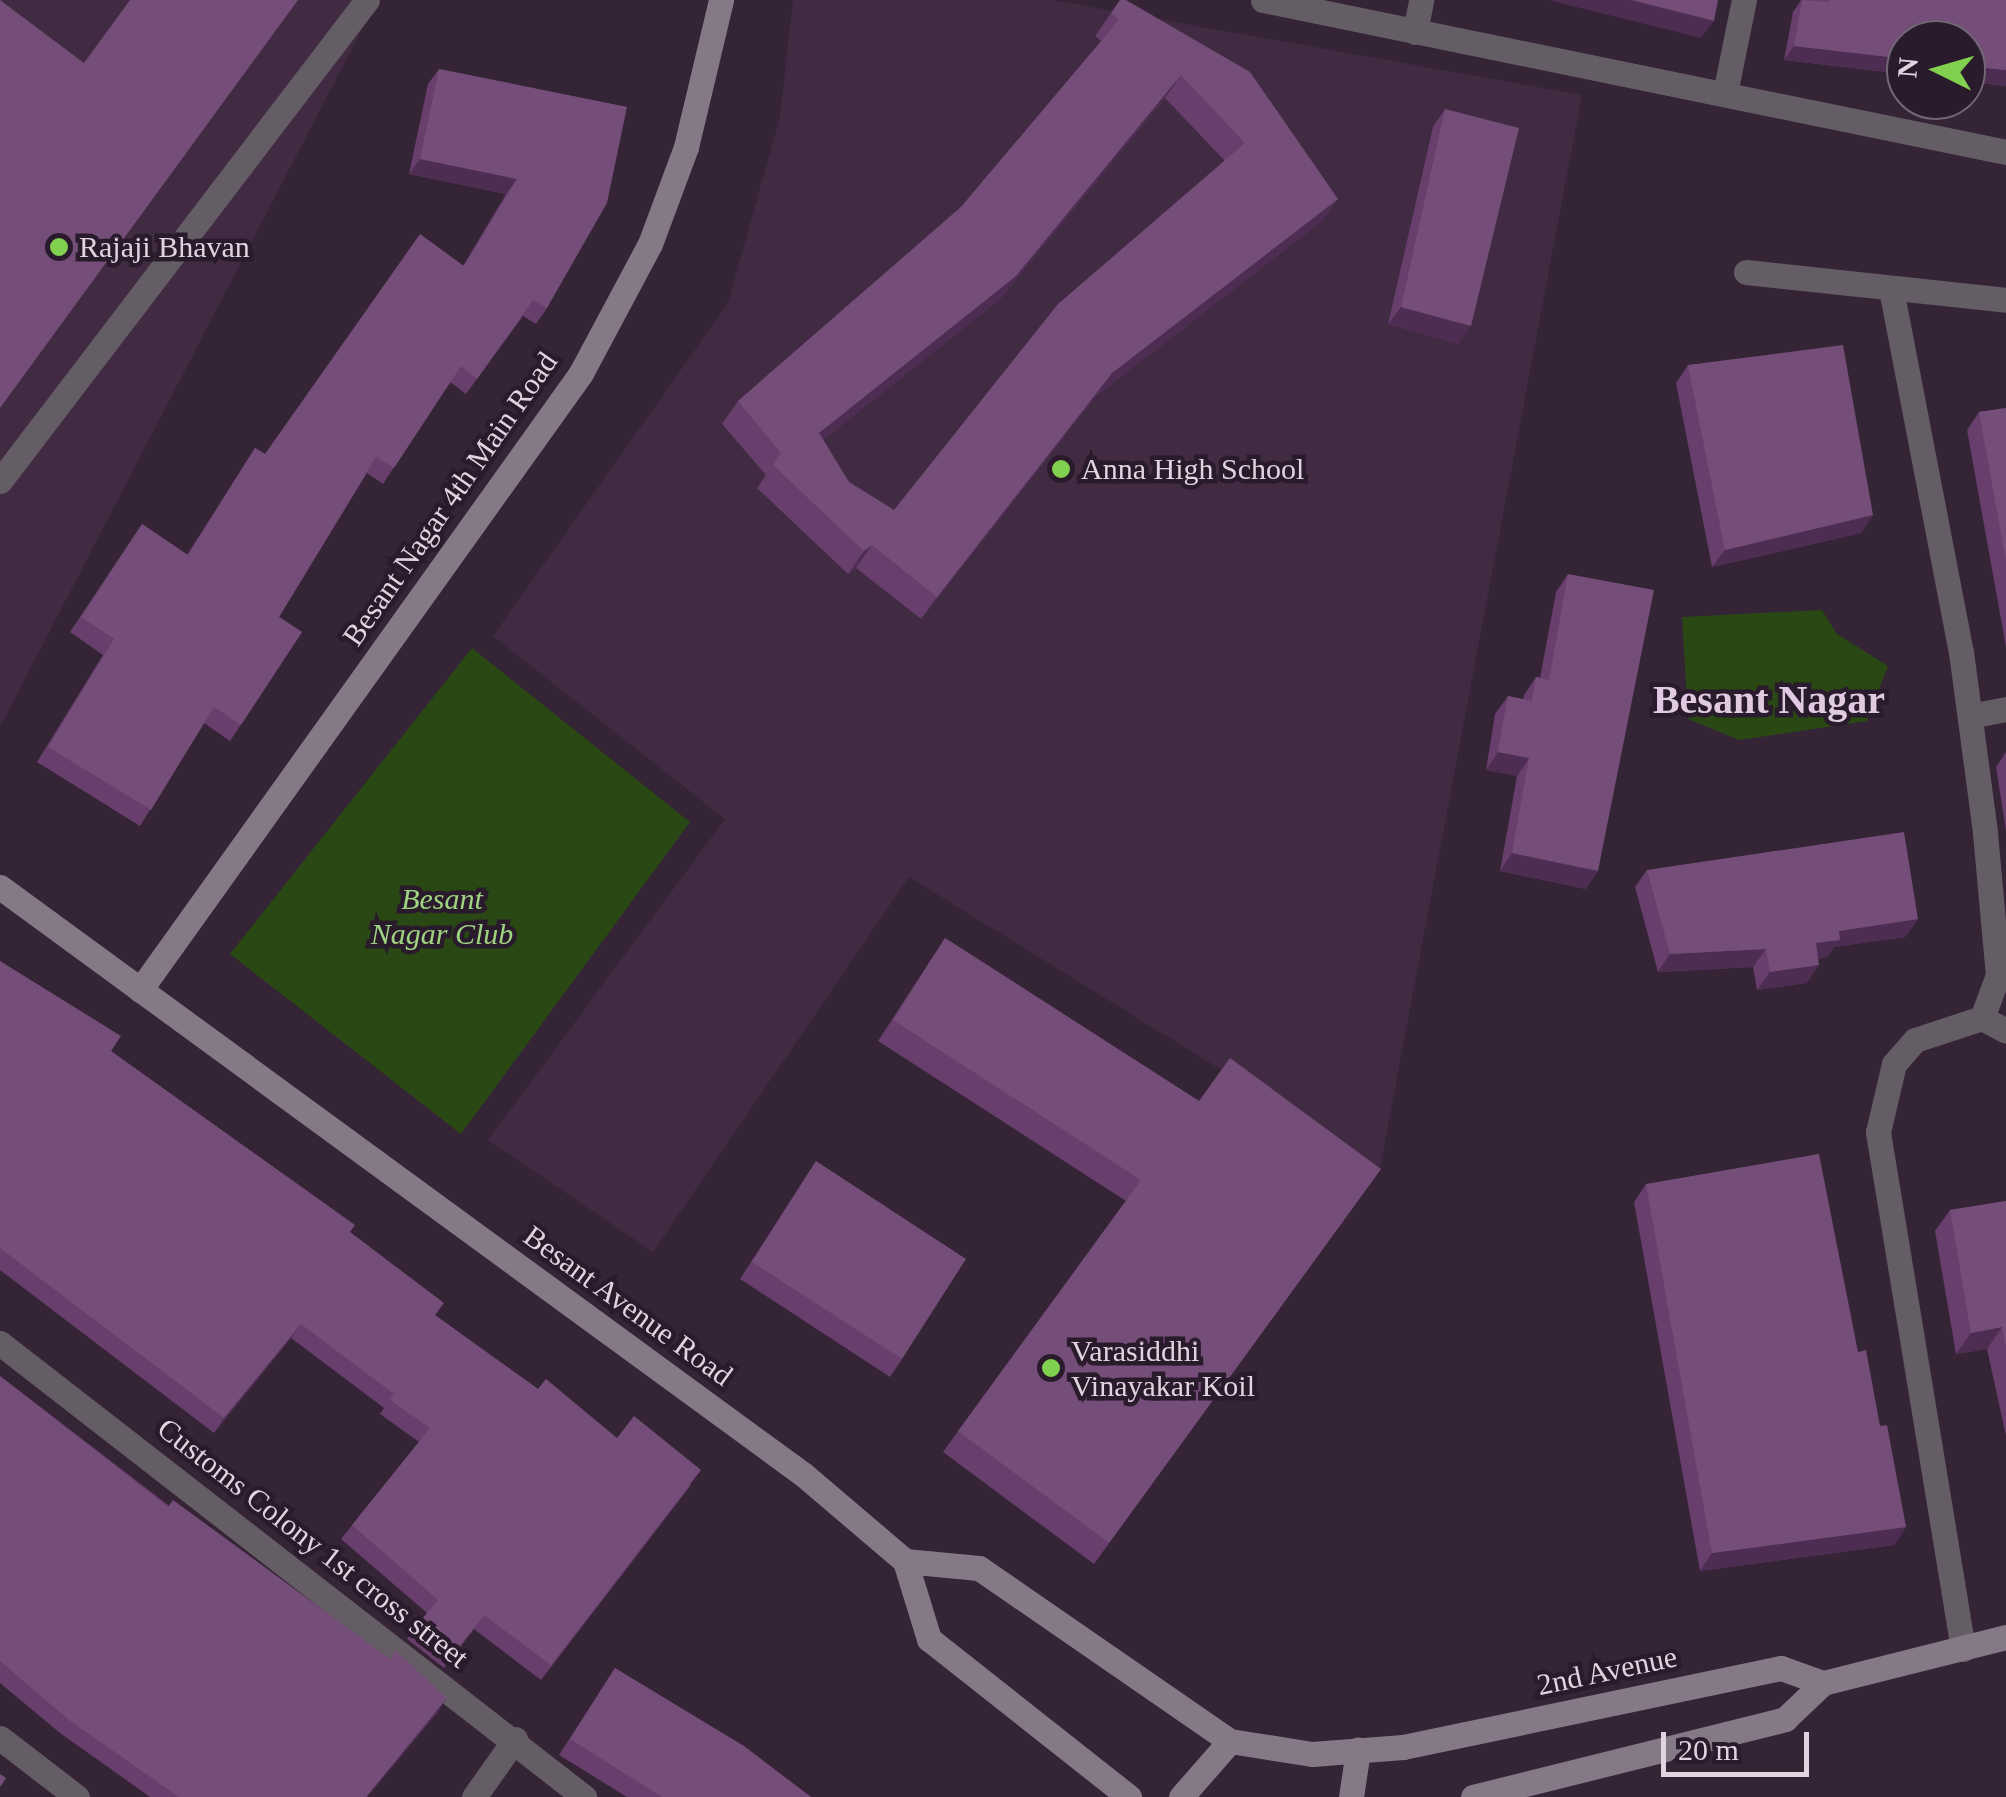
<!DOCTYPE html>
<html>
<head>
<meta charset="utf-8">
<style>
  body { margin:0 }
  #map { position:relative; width:2006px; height:1797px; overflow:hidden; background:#342436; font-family:Georgia,serif }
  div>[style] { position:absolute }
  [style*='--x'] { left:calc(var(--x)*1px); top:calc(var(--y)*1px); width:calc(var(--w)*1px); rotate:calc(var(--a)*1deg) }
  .built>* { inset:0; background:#402b42 }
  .green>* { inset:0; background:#294814 }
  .lane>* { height:25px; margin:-12.5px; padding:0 12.5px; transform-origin:12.5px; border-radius:12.5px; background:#655d66 }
  .street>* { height:25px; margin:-12.5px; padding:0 12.5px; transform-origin:12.5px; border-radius:12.5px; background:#655d66 }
  .secondary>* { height:25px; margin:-12.5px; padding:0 12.5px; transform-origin:12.5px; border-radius:12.5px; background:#857987 }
  .wall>* { inset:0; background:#673e6c }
  .shaded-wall>* { inset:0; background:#4d2d51 }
  .building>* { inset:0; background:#744e78 }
  .dots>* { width:28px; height:28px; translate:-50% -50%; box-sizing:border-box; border:5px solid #2a1b2c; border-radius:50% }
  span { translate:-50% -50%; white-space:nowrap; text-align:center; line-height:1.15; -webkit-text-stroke:9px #2a1b2c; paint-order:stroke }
  .poi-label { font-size:30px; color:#dfd4e0 }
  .left { translate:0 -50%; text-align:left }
  .street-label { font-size:30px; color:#dfd4e0 }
  .park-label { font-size:30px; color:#9fd482; font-style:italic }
  .district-label { font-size:40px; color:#dfcae1; font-weight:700 }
  .north { position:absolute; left:1886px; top:20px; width:100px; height:100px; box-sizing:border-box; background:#2a1b2c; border:2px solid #726574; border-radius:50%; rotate:275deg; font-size:28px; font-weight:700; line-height:40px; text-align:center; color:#dfd4e0 }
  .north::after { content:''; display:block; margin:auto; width:35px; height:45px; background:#82d050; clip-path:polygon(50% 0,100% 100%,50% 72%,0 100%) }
  .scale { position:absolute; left:1661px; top:1732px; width:148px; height:45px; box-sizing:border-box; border:5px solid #dfd4e0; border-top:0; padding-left:12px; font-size:30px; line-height:35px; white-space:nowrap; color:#dfd4e0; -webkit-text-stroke:8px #2a1b2c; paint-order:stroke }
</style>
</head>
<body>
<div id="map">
  <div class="built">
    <i style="clip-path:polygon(0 0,377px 0,0 727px)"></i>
    <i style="clip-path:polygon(793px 0,1052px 0,1582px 95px,1380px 1168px,909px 877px,653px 1252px,488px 1140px,725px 819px,493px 636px,728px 303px,780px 117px)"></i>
  </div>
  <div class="green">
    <i style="clip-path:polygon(1822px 610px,1837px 634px,1888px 666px,1867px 721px,1739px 740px,1688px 719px,1682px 617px)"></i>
    <i style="clip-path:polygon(472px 648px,690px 822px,461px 1134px,230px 954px)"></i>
  </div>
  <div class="lane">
    <i style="--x:0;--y:481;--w:605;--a:-52.66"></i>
  </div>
  <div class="street">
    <i style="--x:1263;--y:0;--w:758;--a:11.56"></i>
    <i style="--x:1415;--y:32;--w:33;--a:-79"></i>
    <i style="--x:1725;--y:93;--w:95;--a:-78.5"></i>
    <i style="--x:1746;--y:272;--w:262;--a:6.1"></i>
    <i style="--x:1891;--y:289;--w:370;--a:79.1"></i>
    <i style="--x:1961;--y:652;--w:183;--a:82.4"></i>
    <i style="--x:1985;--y:833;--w:143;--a:84.8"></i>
    <i style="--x:1998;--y:975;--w:46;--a:110.4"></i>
    <i style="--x:1970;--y:716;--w:37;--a:-11"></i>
    <i style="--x:0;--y:1343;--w:740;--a:37.86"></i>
    <i style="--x:1963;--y:1649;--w:524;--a:-99.34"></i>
    <i style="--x:1878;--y:1132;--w:70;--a:-76.8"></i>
    <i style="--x:1894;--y:1064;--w:32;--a:-49"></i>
    <i style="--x:1915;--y:1040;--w:71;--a:-18.2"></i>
    <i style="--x:1982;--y:1018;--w:27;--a:28"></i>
    <i style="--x:0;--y:1738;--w:97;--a:37.5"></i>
    <i style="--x:474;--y:1797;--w:71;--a:-54.7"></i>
  </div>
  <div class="secondary">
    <i style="--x:0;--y:887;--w:996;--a:36.18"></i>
    <i style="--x:804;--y:1475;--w:133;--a:40.4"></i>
    <i style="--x:905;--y:1561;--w:74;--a:5.4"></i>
    <i style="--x:979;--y:1568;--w:305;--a:34.6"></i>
    <i style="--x:1230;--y:1741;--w:83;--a:9"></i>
    <i style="--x:1312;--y:1754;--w:91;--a:-4.4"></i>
    <i style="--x:1403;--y:1747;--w:386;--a:-11.8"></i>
    <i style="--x:1781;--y:1668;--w:45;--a:19.7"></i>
    <i style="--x:140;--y:990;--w:758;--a:-54.44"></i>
    <i style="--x:581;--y:373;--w:146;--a:-61.9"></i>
    <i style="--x:650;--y:244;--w:103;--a:-69.6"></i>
    <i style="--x:686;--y:147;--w:151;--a:-76.6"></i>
    <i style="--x:905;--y:1561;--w:82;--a:72.9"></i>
    <i style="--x:929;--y:1639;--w:255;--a:38.3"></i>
    <i style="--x:1181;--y:1797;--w:74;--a:-48.8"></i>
    <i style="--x:1351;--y:1797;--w:48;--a:-81.5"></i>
    <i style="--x:1473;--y:1797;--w:322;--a:-14"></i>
    <i style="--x:1785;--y:1719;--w:52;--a:-43.5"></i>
    <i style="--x:1823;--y:1683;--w:189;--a:-14.1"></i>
  </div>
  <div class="wall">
    <i style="clip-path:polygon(evenodd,1120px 0,1338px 199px,1322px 221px,1096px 396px,921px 619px,856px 568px,848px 574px,757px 488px,766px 475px,722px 424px,738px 401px,961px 207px,1101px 41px,1095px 36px,1120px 0,1165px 98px,1225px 161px,894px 510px,849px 482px,823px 440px,1000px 299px,1165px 98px)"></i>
    <i style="clip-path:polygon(1801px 0,2006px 0,2006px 86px,1784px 60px,1793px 12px)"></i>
    <i style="clip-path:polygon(439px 69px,627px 107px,547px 308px,536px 324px,523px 316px,466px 394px,450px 382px,383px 484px,367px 473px,279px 617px,302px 632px,230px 741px,204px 723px,140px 826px,37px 762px,103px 655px,70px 632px,142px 524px,187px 555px,255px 448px,265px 454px,463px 266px,506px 194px,409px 174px,428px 84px)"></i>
    <i style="clip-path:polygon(1445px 109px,1459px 344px,1388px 324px,1433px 127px)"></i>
    <i style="clip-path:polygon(1688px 365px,1873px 515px,1861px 533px,1712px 567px,1676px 383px)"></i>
    <i style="clip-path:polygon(2006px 408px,2006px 647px,1967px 430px,1979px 412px)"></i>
    <i style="clip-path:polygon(1568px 574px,1586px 889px,1500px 871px,1517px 776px,1486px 770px,1495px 714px,1508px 696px,1523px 699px,1524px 695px,1536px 677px,1540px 678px,1556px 592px)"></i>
    <i style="clip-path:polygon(2006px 752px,2006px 831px,1996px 767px)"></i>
    <i style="clip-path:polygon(1647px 870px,1918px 919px,1905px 937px,1834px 947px,1827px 957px,1818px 959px,1807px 983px,1757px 990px,1753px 967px,1658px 972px,1635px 887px)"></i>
    <i style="clip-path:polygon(945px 938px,1199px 1101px,1381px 1169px,1094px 1564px,943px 1452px,1126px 1201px,878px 1041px)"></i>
    <i style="clip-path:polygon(0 961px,111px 1051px,350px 1232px,435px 1315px,538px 1389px,691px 1485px,541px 1680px,474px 1629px,444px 1668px,407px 1639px,427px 1613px,341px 1539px,419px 1442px,380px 1414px,384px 1408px,291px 1338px,214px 1433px,0 1270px)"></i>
    <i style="clip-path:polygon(816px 1161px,902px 1359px,890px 1377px,740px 1279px)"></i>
    <i style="clip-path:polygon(1646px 1184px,1858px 1352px,1880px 1426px,1906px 1527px,1894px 1545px,1700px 1571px,1634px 1202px)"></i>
    <i style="clip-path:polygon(2006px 1201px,2006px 1436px,1987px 1349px,1956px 1354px,1935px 1231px,1950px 1210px)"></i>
    <i style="clip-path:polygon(0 1376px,438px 1712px,367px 1797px,150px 1797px,60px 1733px,0 1683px)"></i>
    <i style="clip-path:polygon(615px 1668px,811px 1797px,627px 1797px,559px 1755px)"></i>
  </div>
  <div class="shaded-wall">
    <i style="clip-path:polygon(1548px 0,1631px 0,1714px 21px,1701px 38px)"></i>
    <i style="clip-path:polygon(1794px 46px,1906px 59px,1906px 74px,1784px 60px)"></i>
    <i style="clip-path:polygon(1966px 66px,2006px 70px,2006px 86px,1966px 81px)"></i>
    <i style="clip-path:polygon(1181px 75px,1165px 98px,1000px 299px,803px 456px,819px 433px)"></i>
    <i style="clip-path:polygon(420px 159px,517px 179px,506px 194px,409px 174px)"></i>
    <i style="clip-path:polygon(1338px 199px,1322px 221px,1096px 396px,921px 619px,937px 597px,1112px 373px)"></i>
    <i style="clip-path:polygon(1401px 307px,1471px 326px,1459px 344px,1388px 324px)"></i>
    <i style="clip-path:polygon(1873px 515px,1861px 533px,1712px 567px,1725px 550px)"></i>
    <i style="clip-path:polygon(872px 545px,856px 568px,848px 574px,864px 551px)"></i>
    <i style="clip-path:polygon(1498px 752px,1529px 758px,1517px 776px,1486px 770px)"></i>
    <i style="clip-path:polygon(1512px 853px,1598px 871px,1586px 889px,1500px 871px)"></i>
    <i style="clip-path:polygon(1918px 919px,1905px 937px,1834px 947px,1827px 957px,1804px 961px,1816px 943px,1839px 931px)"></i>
    <i style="clip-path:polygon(1766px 949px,1753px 967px,1658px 972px,1670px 954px)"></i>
    <i style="clip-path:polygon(1819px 965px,1807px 983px,1757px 990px,1770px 972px)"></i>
    <i style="clip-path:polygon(301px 1324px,291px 1338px,214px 1433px,224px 1418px)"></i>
    <i style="clip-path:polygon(2002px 1327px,1987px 1349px,1956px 1354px,1971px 1333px)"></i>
    <i style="clip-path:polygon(1906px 1527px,1894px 1545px,1700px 1571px,1712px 1553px)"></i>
    <i style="clip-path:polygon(447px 1698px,438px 1712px,367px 1797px,366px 1797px)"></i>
  </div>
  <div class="building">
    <i style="clip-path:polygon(0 0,84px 63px,130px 0,298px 0,0 408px)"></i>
    <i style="clip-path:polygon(evenodd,1120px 0,1126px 0,1250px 72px,1338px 199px,1112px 373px,937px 597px,872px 545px,864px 551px,773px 465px,781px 453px,738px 401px,961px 207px,1119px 20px,1111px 13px,1120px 0,1181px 75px,1245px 143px,1058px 304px,894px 510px,849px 482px,819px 433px,1016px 276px,1181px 75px)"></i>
    <i style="clip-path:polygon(1631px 0,1718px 0,1714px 21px)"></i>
    <i style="clip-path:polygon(1802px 0,1829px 2px,1829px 0,2006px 0,2006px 70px,1966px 66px,1966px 40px,1906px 40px,1906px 59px,1794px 46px)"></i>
    <i style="clip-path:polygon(439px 69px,627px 107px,607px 203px,547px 308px,533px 300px,477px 379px,461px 366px,394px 468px,376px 457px,279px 617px,302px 632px,241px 725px,214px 707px,151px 810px,48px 747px,114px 639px,81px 617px,142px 524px,188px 555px,255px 448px,265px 454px,420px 234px,464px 266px,517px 179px,420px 159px)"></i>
    <i style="clip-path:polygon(1445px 109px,1519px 128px,1471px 326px,1401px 307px)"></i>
    <i style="clip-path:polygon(1843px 345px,1873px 515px,1725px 550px,1688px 365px)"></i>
    <i style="clip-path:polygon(2006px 408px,2006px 561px,1979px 412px)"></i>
    <i style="clip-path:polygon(1568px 574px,1654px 590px,1598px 871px,1512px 853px,1529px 758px,1498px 752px,1508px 696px,1532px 701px,1536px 677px,1549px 680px)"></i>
    <i style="clip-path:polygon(1904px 832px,1918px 919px,1839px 931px,1840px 940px,1816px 943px,1819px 965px,1770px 972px,1766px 949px,1670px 954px,1647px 870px)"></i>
    <i style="clip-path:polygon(945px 938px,1199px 1101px,1230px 1058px,1381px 1169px,1109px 1543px,958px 1431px,1141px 1180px,893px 1020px)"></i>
    <i style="clip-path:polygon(0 961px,121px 1036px,111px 1051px,355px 1225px,350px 1232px,444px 1303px,435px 1315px,538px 1389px,546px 1379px,617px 1438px,634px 1416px,701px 1470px,551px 1665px,484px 1615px,454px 1653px,417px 1625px,438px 1600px,352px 1525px,430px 1428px,390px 1400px,394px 1394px,301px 1324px,224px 1418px,0 1248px)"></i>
    <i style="clip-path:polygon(1819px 1154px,1858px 1352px,1866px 1350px,1880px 1426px,1887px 1425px,1906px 1527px,1712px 1553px,1646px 1184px)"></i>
    <i style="clip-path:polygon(816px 1161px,966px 1259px,902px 1359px,752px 1262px)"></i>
    <i style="clip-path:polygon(2006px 1201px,2006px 1347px,2002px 1327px,1971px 1333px,1950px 1210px)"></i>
    <i style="clip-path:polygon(0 1376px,168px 1507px,173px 1500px,390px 1659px,396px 1651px,447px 1698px,366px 1797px,179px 1797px,69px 1720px,0 1661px)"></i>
    <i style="clip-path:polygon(615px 1668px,744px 1746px,811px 1797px,662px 1797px,570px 1739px)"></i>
    <i style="clip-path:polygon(0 1774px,6px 1778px,0 1787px)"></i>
  </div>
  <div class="dots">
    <i style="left:59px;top:247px;background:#82d050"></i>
    <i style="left:1061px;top:469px;background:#82d050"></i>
    <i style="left:1051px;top:1368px;background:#82d050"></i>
  </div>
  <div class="poi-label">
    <span class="left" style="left:79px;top:247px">Rajaji Bhavan</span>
    <span class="left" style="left:1081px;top:469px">Anna High School</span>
    <span class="left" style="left:1071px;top:1368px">Varasiddhi<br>Vinayakar Koil</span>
  </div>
  <div class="street-label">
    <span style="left:450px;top:499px;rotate:-55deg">Besant Nagar 4th Main Road</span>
    <span style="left:628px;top:1306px;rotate:36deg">Besant Avenue Road</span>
    <span style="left:313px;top:1543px;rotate:38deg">Customs Colony 1st cross street</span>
    <span style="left:1607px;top:1671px;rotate:-12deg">2nd Avenue</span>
  </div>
  <div class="park-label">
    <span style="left:442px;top:916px">Besant<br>Nagar Club</span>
  </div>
  <div class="district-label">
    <span style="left:1769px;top:700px">Besant Nagar</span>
  </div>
  <div class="north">N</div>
  <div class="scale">20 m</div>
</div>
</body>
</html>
